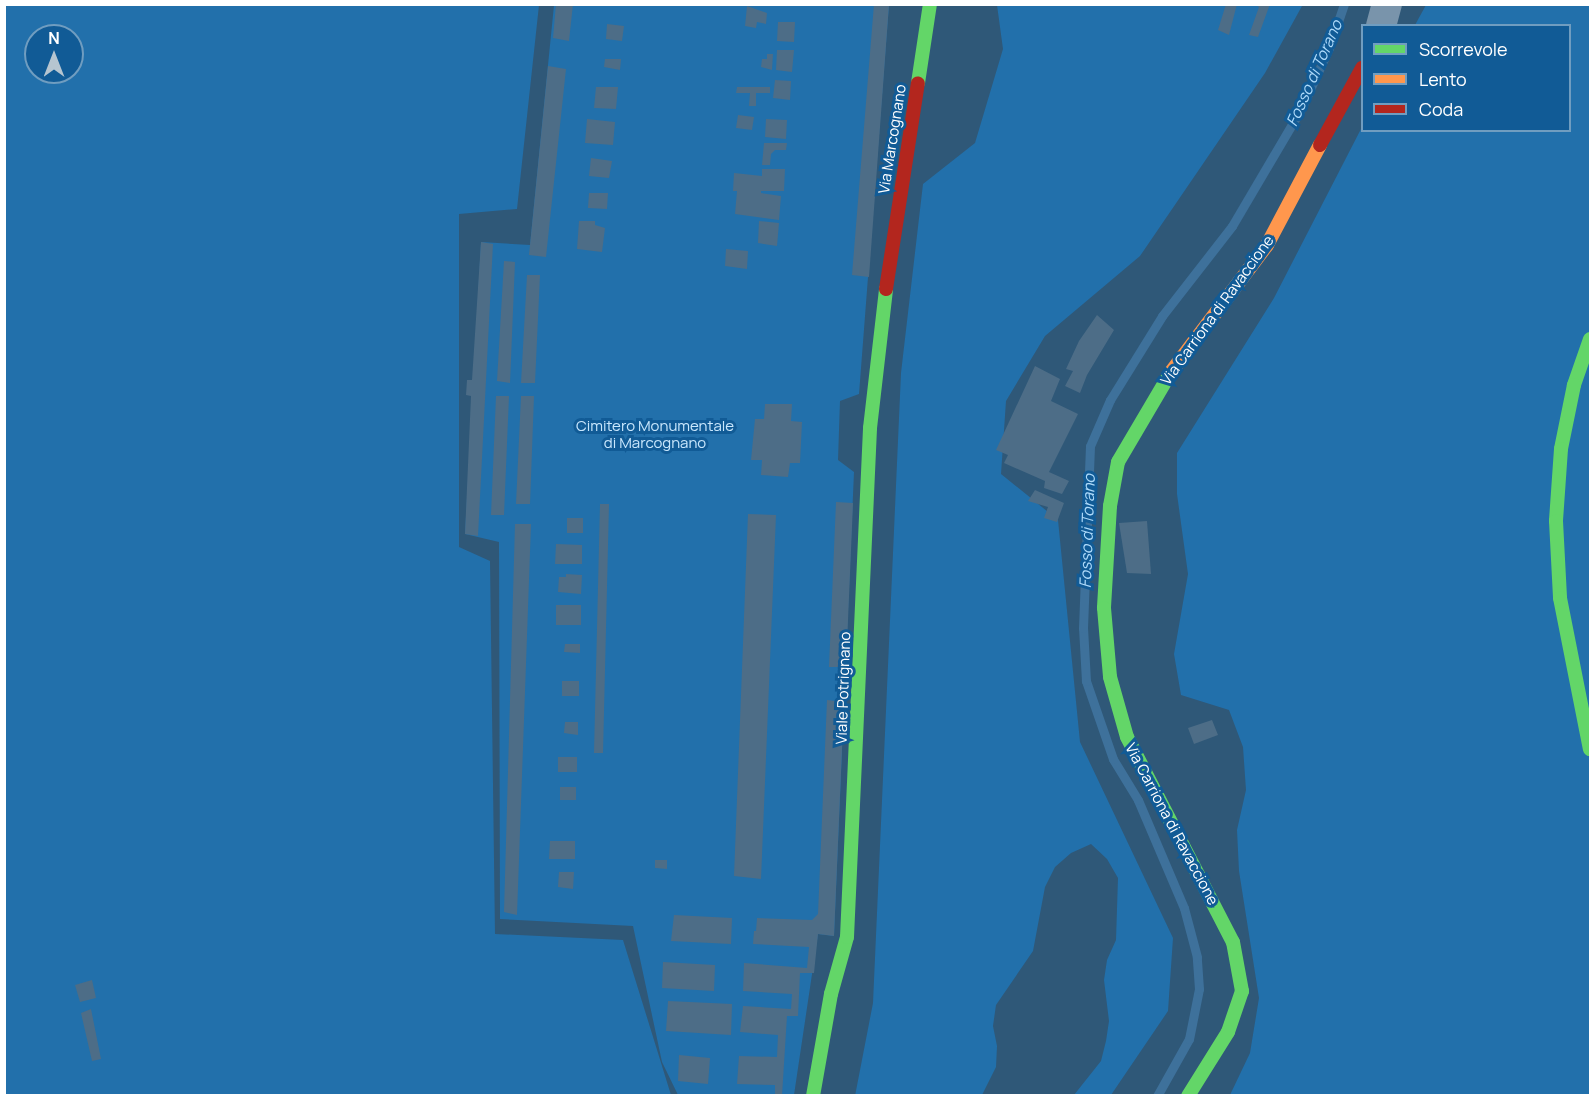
<!DOCTYPE html>
<html>
<head>
<meta charset="utf-8">
<style>
  body { margin:0 }
  #map { position:relative; width:1595px; height:1100px; overflow:hidden; background:#2f5878; font-family:Manrope,sans-serif }
  div>[style] { position:absolute }
  [style*='--x'] { left:calc(var(--x)*1px); top:calc(var(--y)*1px); width:calc(var(--w)*1px); rotate:calc(var(--a)*1deg) }
  .green>* { inset:0; background:#2270ab }
  .stream>* { height:9px; margin:-4.5px; padding:0 4.5px; transform-origin:4.5px; border-radius:4.5px; background:#3e719b }
  .building>* { inset:0; background:#4d6d87 }
  .street>* { height:30px; margin:-15px; padding:0 15px; transform-origin:15px; border-radius:15px; background:#7994ab }
  .fast>* { height:14px; margin:-7px; padding:0 7px; transform-origin:7px; border-radius:7px; background:#63d668 }
  .slow>* { height:14px; margin:-7px; padding:0 7px; transform-origin:7px; border-radius:7px; background:#ff974d }
  .jam>* { height:14px; margin:-7px; padding:0 7px; transform-origin:7px; border-radius:7px; background:#b3261e }
  span { translate:-50% -50%; white-space:nowrap; text-align:center; line-height:1.15; -webkit-text-stroke:6px #115b96; paint-order:stroke }
  .street-label { font-size:15px; color:#fff }
  .park-label { font-size:15px; color:#c9e7fd }
  .water-label { font-size:16px; color:#aedafa; font-style:italic }
  .frame { position:absolute; inset:0; border:6px solid #fff; pointer-events:none }
  .legend { position:absolute; left:1361px; top:24px; width:210px; height:108px; box-sizing:border-box; background:#115b96; border:2px solid #709dc0; margin:0; padding:8px 10px; list-style:none; font-size:18px; color:#fff }
  .legend li { display:flex; align-items:center; gap:12px; height:30px }
  .legend b { width:30px; border:2px solid #709dc0 }
  .north { position:absolute; left:24px; top:24px; width:60px; height:60px; box-sizing:border-box; background:#115b96; border:2px solid #709dc0; border-radius:50%; rotate:0deg; font-size:16px; font-weight:700; line-height:24px; text-align:center; color:#fff }
  .north::after { content:''; display:block; margin:auto; width:21px; height:27px; background:#b6c5d0; clip-path:polygon(50% 0,100% 100%,50% 72%,0 100%) }
</style>
</head>
<body>
<div id="map">
  <div class="green">
    <i style="clip-path:polygon(evenodd,5px 5px,539px 5px,517px 209px,459px 214px,459px 547px,490px 561px,495px 934px,623px 940px,671px 1095px,5px 1096px,5px 5px,36px 36px,72px 36px,72px 72px,36px 72px,36px 36px)"></i>
    <i style="clip-path:polygon(554px 5px,889px 5px,859px 394px,840px 401px,838px 460px,854px 472px,834px 936px,818px 934px,794px 1095px,678px 1095px,662px 1062px,633px 926px,500px 919px,499px 542px,465px 534px,481px 242px,530px 245px)"></i>
    <i style="clip-path:polygon(997px 5px,1302px 6px,1265px 73px,1140px 256px,1045px 336px,1006px 401px,1001px 474px,1058px 520px,1080px 742px,1173px 938px,1168px 1011px,1111px 1095px,1074px 1095px,1101px 1061px,1106px 1041px,1109px 1021px,1104px 980px,1107px 960px,1116px 940px,1118px 878px,1107px 859px,1091px 844px,1071px 853px,1055px 867px,1045px 887px,1033px 951px,996px 1005px,993px 1026px,997px 1046px,996px 1067px,982px 1095px,855px 1096px,873px 1003px,901px 373px,923px 184px,975px 143px,1003px 49px)"></i>
    <i style="clip-path:polygon(1426px 5px,1590px 5px,1590px 1095px,1230px 1095px,1250px 1053px,1259px 998px,1239px 871px,1237px 830px,1246px 790px,1243px 747px,1229px 710px,1181px 695px,1174px 654px,1188px 574px,1177px 494px,1177px 453px,1274px 298px,1362px 127px,1362px 130px,1570px 130px,1570px 26px,1415px 25px)"></i>
  </div>
  <div class="stream">
    <i style="--x:1157;--y:1096;--w:65;--a:-60.7"></i>
    <i style="--x:1189;--y:1039;--w:51;--a:-78.7"></i>
    <i style="--x:1199;--y:989;--w:32;--a:-94"></i>
    <i style="--x:1197;--y:957;--w:51;--a:-104.9"></i>
    <i style="--x:1184;--y:908;--w:117;--a:-113.1"></i>
    <i style="--x:1138;--y:800;--w:48;--a:-121.4"></i>
    <i style="--x:1113;--y:759;--w:83;--a:-109.1"></i>
    <i style="--x:1086;--y:681;--w:53;--a:-93.2"></i>
    <i style="--x:1083;--y:628;--w:182;--a:-87.8"></i>
    <i style="--x:1090;--y:446;--w:50;--a:-66.5"></i>
    <i style="--x:1110;--y:400;--w:99;--a:-58.2"></i>
    <i style="--x:1162;--y:316;--w:114;--a:-52.1"></i>
    <i style="--x:1232;--y:226;--w:138;--a:-59.5"></i>
    <i style="--x:1302;--y:107;--w:65;--a:-65.4"></i>
    <i style="--x:1329;--y:48;--w:46;--a:-71.2"></i>
  </div>
  <div class="building">
    <i style="clip-path:polygon(556px 4px,573px 4px,569px 41px,553px 38px)"></i>
    <i style="clip-path:polygon(874px 4px,889px 4px,869px 277px,852px 275px)"></i>
    <i style="clip-path:polygon(1226px 4px,1237px 4px,1229px 35px,1218px 30px)"></i>
    <i style="clip-path:polygon(1270px 4px,1258px 37px,1249px 35px,1259px 7px,1254px 4px)"></i>
    <i style="clip-path:polygon(747px 6px,767px 13px,766px 24px,757px 22px,756px 28px,745px 26px)"></i>
    <i style="clip-path:polygon(778px 22px,795px 22px,794px 42px,777px 41px)"></i>
    <i style="clip-path:polygon(607px 24px,624px 26px,622px 41px,606px 39px)"></i>
    <i style="clip-path:polygon(777px 50px,794px 50px,792px 72px,776px 70px)"></i>
    <i style="clip-path:polygon(767px 54px,773px 54px,772px 70px,761px 67px,762px 59px,767px 59px)"></i>
    <i style="clip-path:polygon(605px 59px,621px 59px,620px 70px,604px 67px)"></i>
    <i style="clip-path:polygon(548px 66px,566px 69px,546px 257px,529px 255px)"></i>
    <i style="clip-path:polygon(775px 80px,791px 81px,790px 100px,773px 98px)"></i>
    <i style="clip-path:polygon(596px 87px,618px 87px,616px 109px,594px 108px)"></i>
    <i style="clip-path:polygon(737px 87px,770px 87px,770px 93px,756px 93px,756px 106px,749px 106px,750px 93px,736px 93px)"></i>
    <i style="clip-path:polygon(738px 115px,754px 117px,752px 130px,736px 128px)"></i>
    <i style="clip-path:polygon(587px 119px,615px 122px,613px 145px,585px 143px)"></i>
    <i style="clip-path:polygon(766px 119px,787px 120px,786px 139px,765px 137px)"></i>
    <i style="clip-path:polygon(764px 143px,787px 143px,786px 150px,775px 150px,771px 154px,770px 165px,762px 165px)"></i>
    <i style="clip-path:polygon(591px 158px,612px 161px,609px 178px,589px 176px)"></i>
    <i style="clip-path:polygon(762px 169px,785px 169px,784px 191px,761px 191px,761px 193px,781px 196px,779px 220px,735px 214px,737px 191px,733px 191px,734px 173px,762px 176px)"></i>
    <i style="clip-path:polygon(589px 193px,608px 193px,607px 209px,588px 208px)"></i>
    <i style="clip-path:polygon(579px 221px,595px 221px,595px 225px,605px 228px,602px 252px,577px 249px)"></i>
    <i style="clip-path:polygon(759px 221px,779px 223px,777px 246px,758px 243px)"></i>
    <i style="clip-path:polygon(481px 242px,493px 244px,478px 536px,465px 534px,471px 396px,466px 395px,467px 380px,472px 380px)"></i>
    <i style="clip-path:polygon(726px 249px,748px 251px,747px 269px,725px 266px)"></i>
    <i style="clip-path:polygon(504px 261px,515px 262px,510px 383px,497px 381px)"></i>
    <i style="clip-path:polygon(527px 275px,540px 275px,535px 383px,521px 383px)"></i>
    <i style="clip-path:polygon(1097px 315px,1114px 330px,1087px 375px,1080px 393px,1065px 386px,1073px 371px,1066px 369px,1079px 341px)"></i>
    <i style="clip-path:polygon(1035px 366px,1060px 379px,1051px 401px,1078px 414px,1049px 472px,1069px 481px,1062px 494px,1044px 488px,1045px 481px,1004px 463px,1008px 455px,996px 450px)"></i>
    <i style="clip-path:polygon(496px 396px,509px 396px,504px 515px,491px 515px)"></i>
    <i style="clip-path:polygon(521px 396px,534px 396px,530px 504px,516px 504px)"></i>
    <i style="clip-path:polygon(765px 404px,792px 404px,791px 421px,802px 422px,800px 463px,790px 463px,788px 477px,761px 475px,762px 460px,751px 460px,755px 419px,764px 419px)"></i>
    <i style="clip-path:polygon(1035px 490px,1064px 503px,1057px 522px,1044px 518px,1048px 507px,1028px 501px)"></i>
    <i style="clip-path:polygon(836px 502px,853px 503px,846px 667px,829px 667px)"></i>
    <i style="clip-path:polygon(600px 504px,609px 504px,603px 753px,594px 753px)"></i>
    <i style="clip-path:polygon(748px 514px,776px 515px,761px 879px,734px 876px)"></i>
    <i style="clip-path:polygon(567px 518px,583px 518px,583px 533px,567px 533px)"></i>
    <i style="clip-path:polygon(1147px 521px,1151px 574px,1127px 573px,1119px 523px)"></i>
    <i style="clip-path:polygon(515px 524px,531px 524px,517px 915px,504px 912px)"></i>
    <i style="clip-path:polygon(556px 544px,582px 545px,582px 564px,555px 564px)"></i>
    <i style="clip-path:polygon(566px 574px,582px 575px,581px 594px,558px 592px,559px 577px,566px 577px)"></i>
    <i style="clip-path:polygon(556px 605px,581px 605px,581px 625px,556px 625px)"></i>
    <i style="clip-path:polygon(565px 644px,580px 644px,580px 653px,564px 652px)"></i>
    <i style="clip-path:polygon(562px 681px,579px 681px,579px 696px,562px 696px)"></i>
    <i style="clip-path:polygon(827px 700px,844px 702px,834px 936px,818px 934px,814px 973px,800px 973px,798px 1016px,787px 1016px,782px 1096px,775px 1096px,775px 1085px,737px 1084px,739px 1056px,777px 1057px,778px 1035px,740px 1032px,743px 1006px,791px 1009px,792px 994px,743px 991px,744px 963px,807px 968px,809px 947px,753px 944px,754px 931px,756px 931px,757px 918px,812px 920px,818px 914px)"></i>
    <i style="clip-path:polygon(1212px 720px,1218px 735px,1194px 744px,1188px 728px)"></i>
    <i style="clip-path:polygon(565px 722px,578px 722px,578px 735px,564px 733px)"></i>
    <i style="clip-path:polygon(558px 757px,577px 757px,577px 772px,558px 772px)"></i>
    <i style="clip-path:polygon(560px 787px,576px 787px,576px 800px,560px 800px)"></i>
    <i style="clip-path:polygon(550px 841px,575px 841px,575px 859px,549px 859px)"></i>
    <i style="clip-path:polygon(655px 860px,667px 860px,667px 869px,655px 868px)"></i>
    <i style="clip-path:polygon(559px 872px,574px 872px,573px 889px,558px 887px)"></i>
    <i style="clip-path:polygon(674px 915px,732px 918px,731px 944px,671px 941px)"></i>
    <i style="clip-path:polygon(663px 962px,715px 965px,714px 991px,662px 988px)"></i>
    <i style="clip-path:polygon(92px 980px,96px 998px,80px 1002px,75px 985px)"></i>
    <i style="clip-path:polygon(668px 1001px,732px 1004px,731px 1035px,666px 1031px)"></i>
    <i style="clip-path:polygon(91px 1009px,101px 1059px,92px 1061px,81px 1013px)"></i>
    <i style="clip-path:polygon(679px 1055px,710px 1058px,708px 1084px,678px 1081px)"></i>
  </div>
  <div class="street">
    <i style="--x:1381;--y:26;--w:23;--a:-75"></i>
  </div>
  <div class="fast">
    <i style="--x:918;--y:83;--w:80;--a:-81.4"></i>
    <i style="--x:1590;--y:339;--w:49;--a:109.2"></i>
    <i style="--x:1574;--y:385;--w:65;--a:101.5"></i>
    <i style="--x:1561;--y:449;--w:72;--a:94"></i>
    <i style="--x:1556;--y:521;--w:77;--a:87"></i>
    <i style="--x:1560;--y:598;--w:154;--a:78.8"></i>
    <i style="--x:1171;--y:372;--w:104;--a:120.5"></i>
    <i style="--x:1118;--y:462;--w:45;--a:100.3"></i>
    <i style="--x:1110;--y:506;--w:102;--a:93.4"></i>
    <i style="--x:1104;--y:608;--w:69;--a:85"></i>
    <i style="--x:1110;--y:677;--w:62;--a:74.2"></i>
    <i style="--x:1127;--y:737;--w:231;--a:62.7"></i>
    <i style="--x:1233;--y:942;--w:50;--a:79.6"></i>
    <i style="--x:1242;--y:991;--w:43;--a:108.9"></i>
    <i style="--x:1228;--y:1032;--w:75;--a:122"></i>
    <i style="--x:813;--y:1096;--w:104;--a:-80"></i>
    <i style="--x:831;--y:994;--w:59;--a:-74.3"></i>
    <i style="--x:847;--y:937;--w:510;--a:-87.41"></i>
    <i style="--x:870;--y:428;--w:140;--a:-83.4"></i>
  </div>
  <div class="slow">
    <i style="--x:1171;--y:372;--w:159;--a:-52.9"></i>
    <i style="--x:1267;--y:245;--w:113;--a:-62.1"></i>
  </div>
  <div class="jam">
    <i style="--x:1320;--y:145;--w:88;--a:-61.4"></i>
    <i style="--x:886;--y:289;--w:208;--a:-81.2"></i>
  </div>
  <div class="street-label">
    <span style="left:892px;top:139px;rotate:-81deg">Via Marcognano</span>
    <span style="left:1217px;top:310px;rotate:-54deg">Via Carriona di Ravaccione</span>
    <span style="left:843px;top:688px;rotate:-88deg">Viale Potrignano</span>
    <span style="left:1172px;top:824px;rotate:62deg">Via Carriona di Ravaccione</span>
  </div>
  <div class="park-label">
    <span style="left:655px;top:434px">Cimitero Monumentale<br>di Marcognano</span>
  </div>
  <div class="water-label">
    <span style="left:1314px;top:73px;rotate:-66deg">Fosso di Torano</span>
    <span style="left:1087px;top:531px;rotate:-88deg">Fosso di Torano</span>
  </div>
  <div class="frame"></div>
  <ul class="legend">
  <li><b style="height:8px;background:#63d668"></b>Scorrevole</li>
  <li><b style="height:8px;background:#ff974d"></b>Lento</li>
  <li><b style="height:8px;background:#b3261e"></b>Coda</li>
  </ul>
  <div class="north">N</div>
</div>
</body>
</html>
